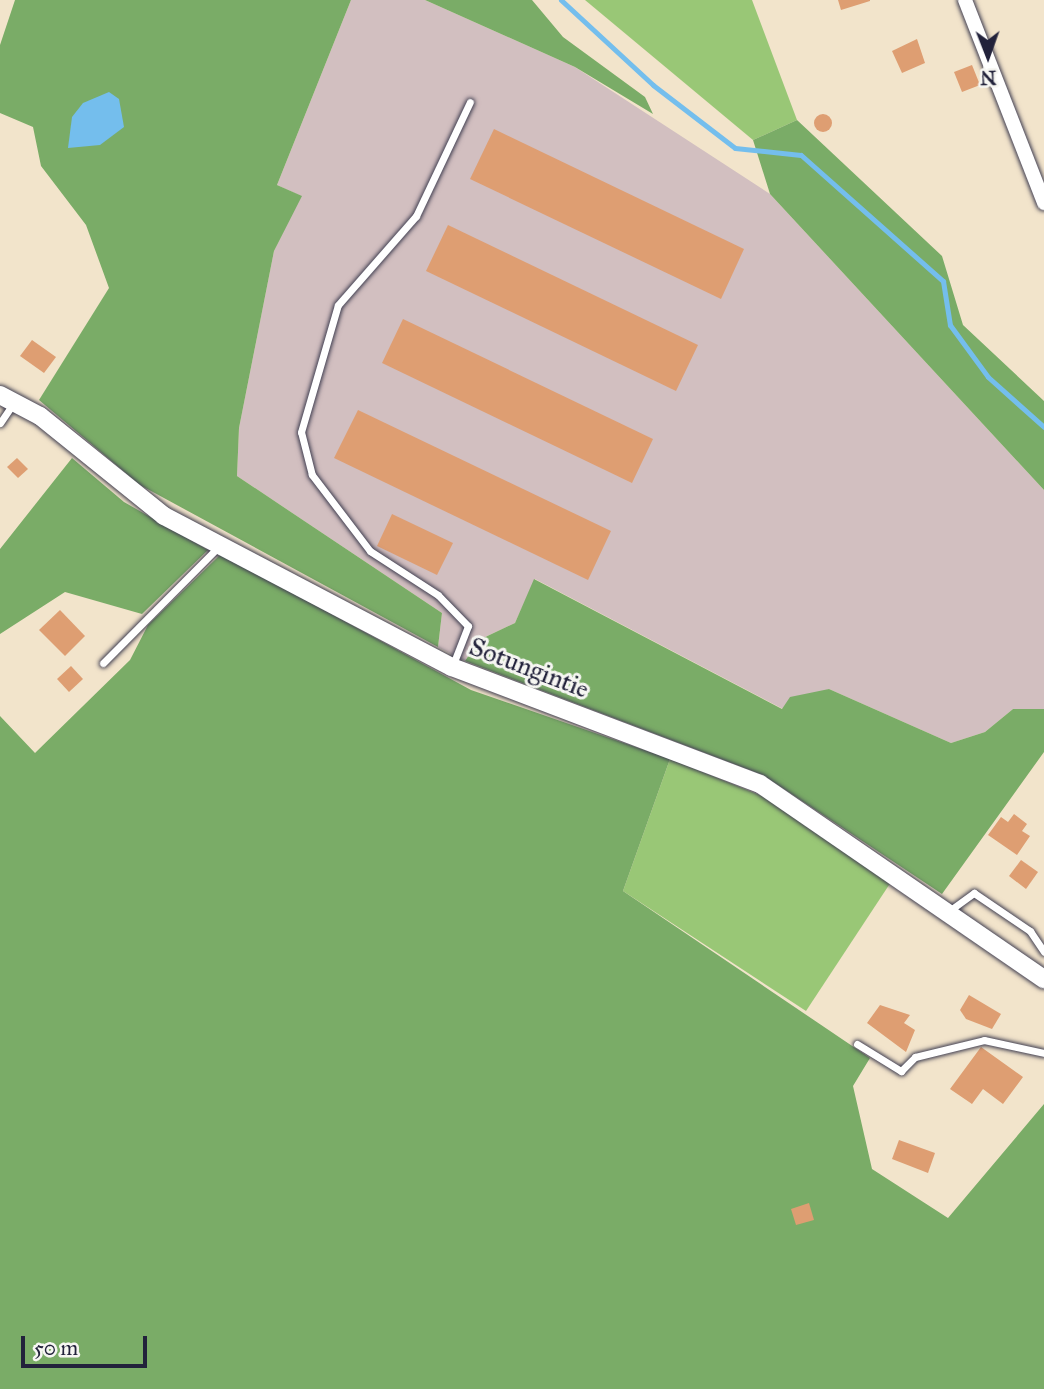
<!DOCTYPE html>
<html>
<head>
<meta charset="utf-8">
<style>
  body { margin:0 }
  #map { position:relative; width:1044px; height:1389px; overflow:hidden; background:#f2e4cb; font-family:"IM FELL Great Primer",serif }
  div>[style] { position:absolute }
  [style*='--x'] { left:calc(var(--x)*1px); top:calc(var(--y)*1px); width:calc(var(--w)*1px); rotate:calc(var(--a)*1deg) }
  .industrial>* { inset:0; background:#d2bfc0 }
  .green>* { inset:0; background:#99c776 }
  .forest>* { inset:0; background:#7aac67 }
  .water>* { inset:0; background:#74beed }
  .stream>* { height:5px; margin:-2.5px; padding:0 2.5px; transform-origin:2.5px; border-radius:2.5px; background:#74beed }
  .building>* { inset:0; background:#de9e72 }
  .round { border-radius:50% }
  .roads { filter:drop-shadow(0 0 2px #413f51) drop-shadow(0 0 2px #413f51) }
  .service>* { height:7px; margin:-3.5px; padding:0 3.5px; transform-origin:3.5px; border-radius:3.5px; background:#fff }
  .minor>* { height:14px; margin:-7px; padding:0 7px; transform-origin:7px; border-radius:7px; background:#fff }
  .tertiary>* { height:18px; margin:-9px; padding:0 9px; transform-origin:9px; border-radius:9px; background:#fff }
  span { translate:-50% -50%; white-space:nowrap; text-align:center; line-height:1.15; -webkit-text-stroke:6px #f6f6f2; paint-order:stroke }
  .street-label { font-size:26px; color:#22223b }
  .north { position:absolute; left:953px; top:21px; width:70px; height:70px; -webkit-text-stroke:5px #f6f6f2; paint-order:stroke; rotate:179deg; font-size:19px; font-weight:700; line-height:28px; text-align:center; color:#22223b }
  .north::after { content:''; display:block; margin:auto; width:24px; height:32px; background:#22223b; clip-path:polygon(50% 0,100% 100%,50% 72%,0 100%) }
  .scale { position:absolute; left:21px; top:1336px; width:126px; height:32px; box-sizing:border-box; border:4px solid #22223b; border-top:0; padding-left:9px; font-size:21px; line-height:24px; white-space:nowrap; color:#22223b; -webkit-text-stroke:5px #f6f6f2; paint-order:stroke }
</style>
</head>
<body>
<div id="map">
  <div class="industrial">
    <i style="clip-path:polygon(351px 0,425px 0,575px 67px,770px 194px,1044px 490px,1044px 709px,1013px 709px,985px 732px,951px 743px,829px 689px,783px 709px,535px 579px,515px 623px,479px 640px,465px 661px,438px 647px,442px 613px,237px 476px,239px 428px,274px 251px,301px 196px,277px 185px)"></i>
  </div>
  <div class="green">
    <i style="clip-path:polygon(585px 0,752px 0,797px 120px,753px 140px)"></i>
    <i style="clip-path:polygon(670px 759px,767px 798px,891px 882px,806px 1011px,623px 891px)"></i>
  </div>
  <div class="forest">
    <i style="clip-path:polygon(15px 0,351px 0,277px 185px,302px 196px,274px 251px,239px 428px,237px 476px,442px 613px,438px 647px,140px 485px,39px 400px,109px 288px,86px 225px,41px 166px,33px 127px,0 113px,0 45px)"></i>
    <i style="clip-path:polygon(425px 0,532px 0,563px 37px,645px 97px,653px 114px,575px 67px)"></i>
    <i style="clip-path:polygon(797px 120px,942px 256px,963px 325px,1044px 401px,1044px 490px,770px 194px,753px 140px)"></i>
    <i style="clip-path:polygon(72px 458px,124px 502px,208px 550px,142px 614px,65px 592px,0 634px,0 549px)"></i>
    <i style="clip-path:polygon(221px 554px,471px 690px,670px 759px,623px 891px,870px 1058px,853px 1086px,872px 1169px,948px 1218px,1044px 1104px,1044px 1389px,0 1389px,0 716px,35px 753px,130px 660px,148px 625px)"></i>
    <i style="clip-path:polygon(534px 579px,782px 709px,790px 697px,829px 689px,951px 743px,985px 732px,1013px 709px,1044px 709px,1044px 752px,942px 894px,763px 775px,465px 661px,479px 640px,515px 623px)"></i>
  </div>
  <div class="water">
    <i style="clip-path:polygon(109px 92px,119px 99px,124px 127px,100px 145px,68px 148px,72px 117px,83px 103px)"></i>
  </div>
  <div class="stream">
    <i style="--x:561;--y:0;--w:125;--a:42.7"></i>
    <i style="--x:653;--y:85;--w:103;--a:37.5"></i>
    <i style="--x:735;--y:148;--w:66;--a:6.1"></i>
    <i style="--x:801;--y:155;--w:190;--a:41.6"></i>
    <i style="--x:943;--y:281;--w:45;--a:81"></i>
    <i style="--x:950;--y:325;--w:64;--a:53.8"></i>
    <i style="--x:988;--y:377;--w:75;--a:41.8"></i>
  </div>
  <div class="building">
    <i style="clip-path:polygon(838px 0,870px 0,870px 1px,841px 10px)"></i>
    <i style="clip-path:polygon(917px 39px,925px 63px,902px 73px,892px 51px)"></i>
    <i style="clip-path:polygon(972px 65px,980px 85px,962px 92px,954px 72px)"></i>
    <i class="round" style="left:814px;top:114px;width:18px;height:18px"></i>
    <i style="clip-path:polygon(494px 129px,744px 249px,721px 299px,470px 179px)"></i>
    <i style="clip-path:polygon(448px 225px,698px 345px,676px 391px,426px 271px)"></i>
    <i style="clip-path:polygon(403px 319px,653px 439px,632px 483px,382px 363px)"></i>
    <i style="clip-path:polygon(32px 340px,56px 357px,44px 373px,20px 356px)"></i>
    <i style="clip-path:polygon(358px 410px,611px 531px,588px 580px,334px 458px)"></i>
    <i style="clip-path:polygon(17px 458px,28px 469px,18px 478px,7px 467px)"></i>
    <i style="clip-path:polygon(392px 514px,453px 543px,437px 575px,377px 546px)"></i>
    <i style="clip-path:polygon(60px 610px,85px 636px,65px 656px,39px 630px)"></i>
    <i style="clip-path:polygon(71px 666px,83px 679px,69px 692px,57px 679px)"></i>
    <i style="clip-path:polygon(1014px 814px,1027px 824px,1022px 831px,1030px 836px,1017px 855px,988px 835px,1001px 817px,1008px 822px)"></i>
    <i style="clip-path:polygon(1021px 860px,1038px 872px,1026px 889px,1009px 876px)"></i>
    <i style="clip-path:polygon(969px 995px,1001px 1014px,992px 1029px,966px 1019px,960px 1010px)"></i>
    <i style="clip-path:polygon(880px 1005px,910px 1015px,904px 1023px,915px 1030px,906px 1052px,867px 1023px)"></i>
    <i style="clip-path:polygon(981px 1047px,1023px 1077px,1003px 1104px,983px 1089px,972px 1104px,950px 1089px)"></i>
    <i style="clip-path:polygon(899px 1140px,935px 1153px,928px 1173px,892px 1159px)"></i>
    <i style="clip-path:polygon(809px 1203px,814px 1220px,796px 1225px,791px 1209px)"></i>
  </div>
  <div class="roads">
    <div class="service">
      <i style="--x:0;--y:423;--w:23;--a:-56"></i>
      <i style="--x:103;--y:663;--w:166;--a:-45.2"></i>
      <i style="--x:452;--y:667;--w:44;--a:-68.7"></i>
      <i style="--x:468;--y:626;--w:43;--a:-134.1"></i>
      <i style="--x:438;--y:595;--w:81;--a:-147.1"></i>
      <i style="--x:370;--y:551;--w:96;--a:-127.3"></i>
      <i style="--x:312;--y:475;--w:44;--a:-104.3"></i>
      <i style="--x:301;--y:432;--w:132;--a:-73.8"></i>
      <i style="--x:338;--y:305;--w:118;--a:-48.8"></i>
      <i style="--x:416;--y:216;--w:126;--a:-64.7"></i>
      <i style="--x:949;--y:911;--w:31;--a:-36"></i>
      <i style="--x:974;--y:893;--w:68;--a:34.2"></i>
      <i style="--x:1030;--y:931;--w:25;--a:56"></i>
      <i style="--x:857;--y:1044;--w:52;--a:31.5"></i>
      <i style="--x:901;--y:1071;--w:20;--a:-45"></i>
      <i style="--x:915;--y:1057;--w:71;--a:-13.8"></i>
      <i style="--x:984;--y:1040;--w:61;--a:12.2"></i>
    </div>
    <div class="minor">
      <i style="--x:965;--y:0;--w:218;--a:68.7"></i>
    </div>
    <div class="tertiary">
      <i style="--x:0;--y:395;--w:45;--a:27.7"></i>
      <i style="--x:40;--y:416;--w:159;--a:38.9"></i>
      <i style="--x:164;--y:516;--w:325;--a:27.7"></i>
      <i style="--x:452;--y:667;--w:329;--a:20.8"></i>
      <i style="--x:760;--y:784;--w:345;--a:34.5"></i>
    </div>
  </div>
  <div class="street-label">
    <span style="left:529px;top:668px;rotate:21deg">Sotungintie</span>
  </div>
  <div class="north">N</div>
  <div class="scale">50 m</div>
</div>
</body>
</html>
